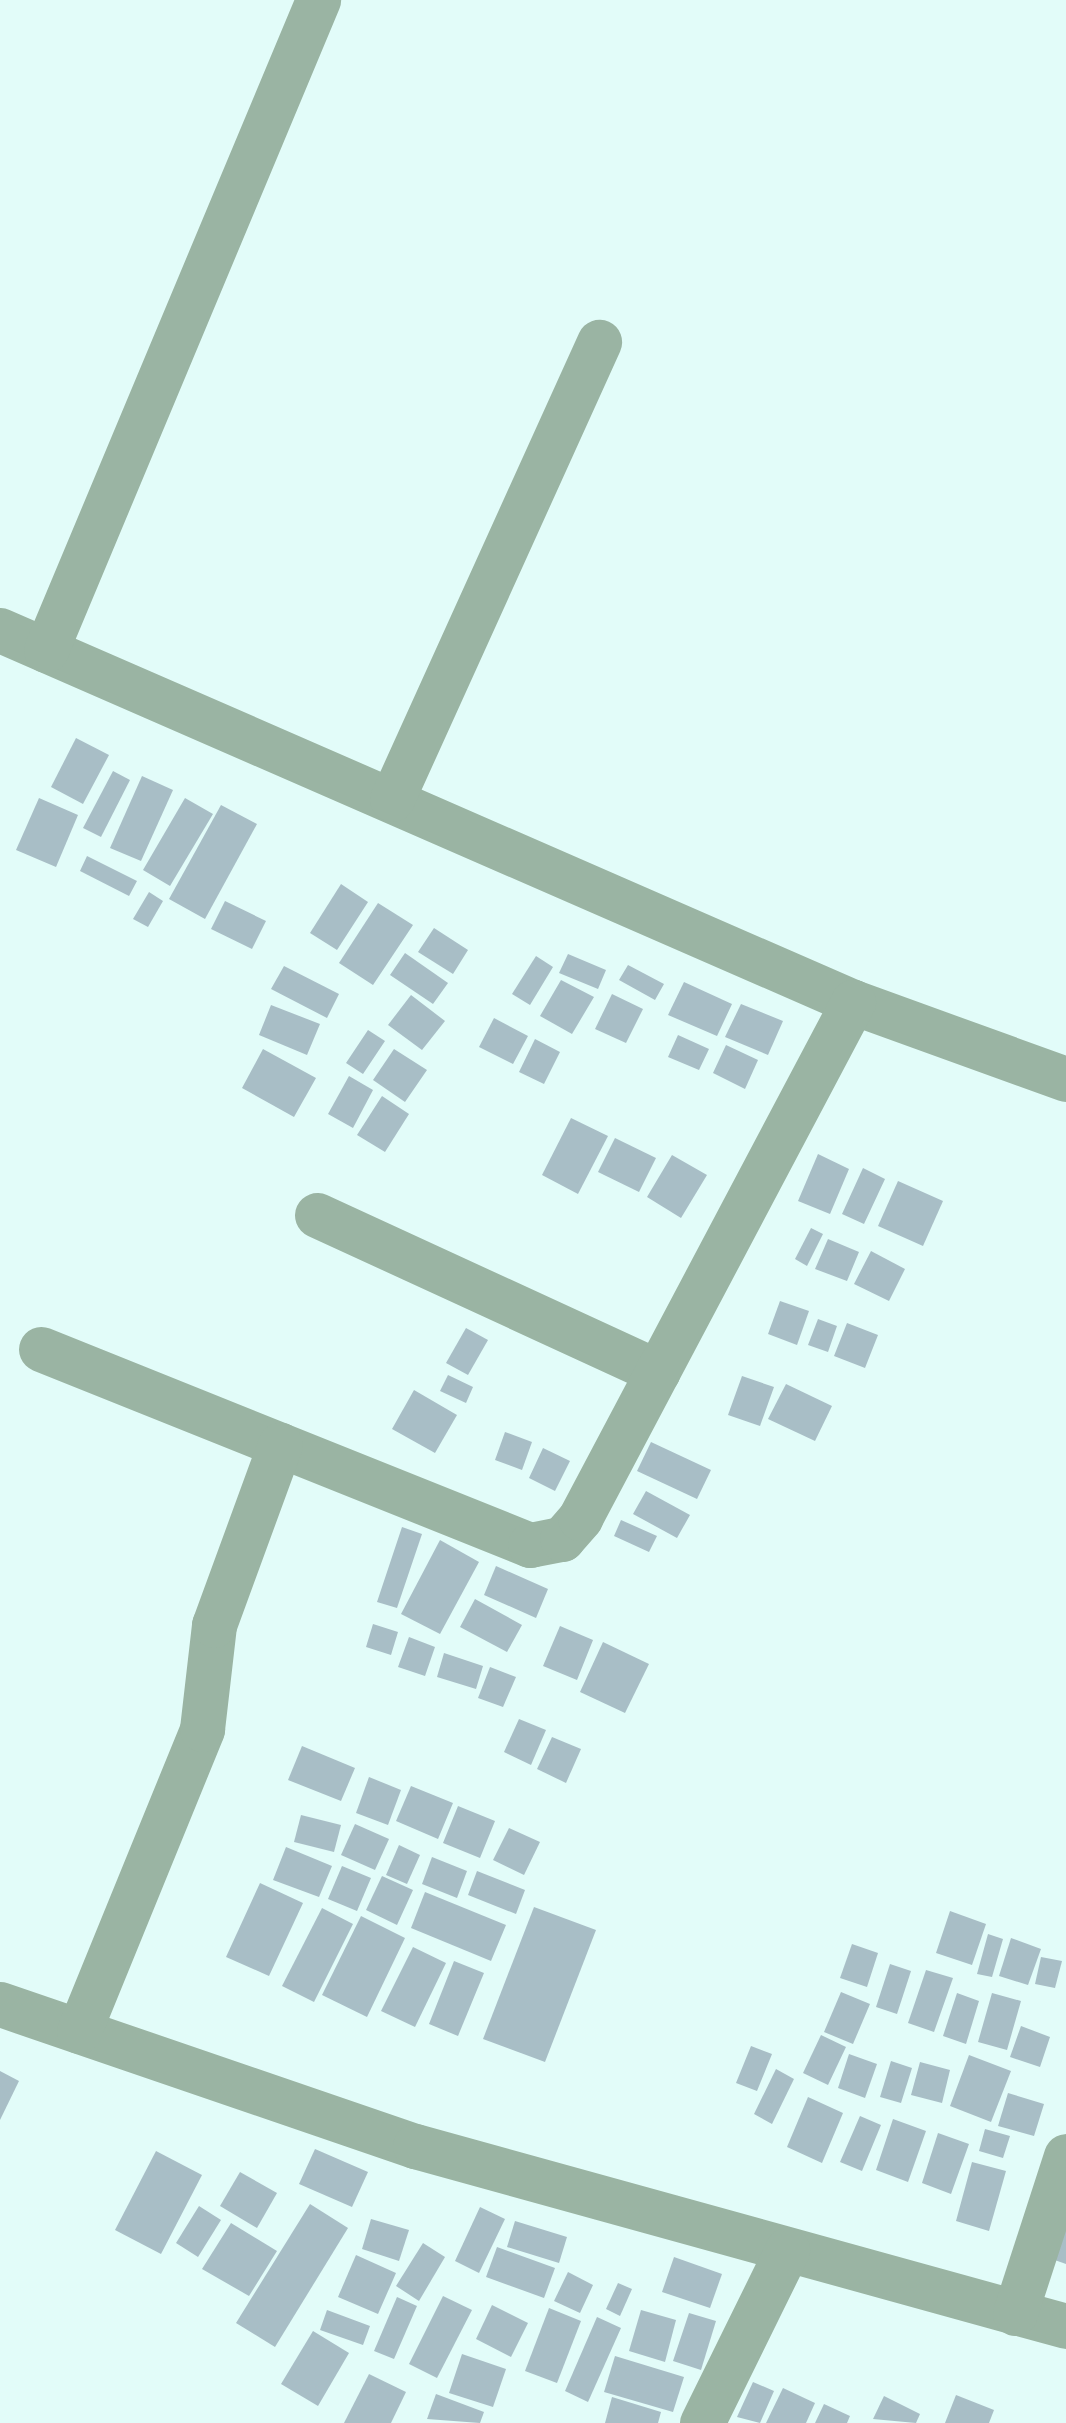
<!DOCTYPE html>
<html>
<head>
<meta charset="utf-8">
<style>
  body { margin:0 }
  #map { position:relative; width:1066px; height:2423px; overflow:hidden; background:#e2fcf9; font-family:Barlow,sans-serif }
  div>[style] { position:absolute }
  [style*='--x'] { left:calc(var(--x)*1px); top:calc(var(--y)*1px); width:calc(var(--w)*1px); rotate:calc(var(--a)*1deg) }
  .building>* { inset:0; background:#a8bec6 }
  .street>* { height:45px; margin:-22.5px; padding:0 22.5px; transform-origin:22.5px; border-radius:22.5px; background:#9ab4a3 }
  span { translate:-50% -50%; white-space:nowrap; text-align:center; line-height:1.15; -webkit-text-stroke:10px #fff; paint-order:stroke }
</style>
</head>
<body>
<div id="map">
  <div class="building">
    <i style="clip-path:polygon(76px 738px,109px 755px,83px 804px,51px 787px)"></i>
    <i style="clip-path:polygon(113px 771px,130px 780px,101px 837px,83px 828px)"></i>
    <i style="clip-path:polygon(142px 776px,173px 790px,141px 861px,110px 848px)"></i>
    <i style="clip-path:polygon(39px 798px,78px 815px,56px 867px,16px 850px)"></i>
    <i style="clip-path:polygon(185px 798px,213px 814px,170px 886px,143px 870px)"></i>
    <i style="clip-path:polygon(221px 805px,257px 824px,205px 919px,169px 899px)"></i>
    <i style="clip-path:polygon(87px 856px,137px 881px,129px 896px,80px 871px)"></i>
    <i style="clip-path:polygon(341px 884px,368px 902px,337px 950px,310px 933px)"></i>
    <i style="clip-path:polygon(149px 892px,163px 901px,148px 927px,133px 919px)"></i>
    <i style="clip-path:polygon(225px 901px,266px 921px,252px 949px,211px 929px)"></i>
    <i style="clip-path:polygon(378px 903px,413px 925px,373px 985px,339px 963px)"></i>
    <i style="clip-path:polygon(434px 928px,468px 950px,453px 974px,418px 952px)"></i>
    <i style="clip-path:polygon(405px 953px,448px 983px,433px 1004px,390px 975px)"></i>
    <i style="clip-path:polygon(568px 954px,606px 970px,598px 989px,559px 973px)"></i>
    <i style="clip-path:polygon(536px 956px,553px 967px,530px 1005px,512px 994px)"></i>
    <i style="clip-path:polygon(628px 965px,664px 984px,655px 1000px,619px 980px)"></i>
    <i style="clip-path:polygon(284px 966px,339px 994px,327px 1018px,271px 989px)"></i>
    <i style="clip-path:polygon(561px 980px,594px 997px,572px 1034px,540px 1016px)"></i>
    <i style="clip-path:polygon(684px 982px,732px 1004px,717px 1036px,668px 1015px)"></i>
    <i style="clip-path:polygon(612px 994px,643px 1009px,626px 1043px,595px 1029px)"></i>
    <i style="clip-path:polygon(411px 995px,445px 1021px,422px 1050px,388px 1025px)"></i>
    <i style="clip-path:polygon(741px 1004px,783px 1021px,768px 1055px,725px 1037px)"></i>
    <i style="clip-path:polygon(271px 1005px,320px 1024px,307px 1055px,259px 1035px)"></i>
    <i style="clip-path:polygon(494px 1018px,528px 1036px,513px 1064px,479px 1047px)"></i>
    <i style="clip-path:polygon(368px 1030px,385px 1041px,363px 1074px,346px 1063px)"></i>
    <i style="clip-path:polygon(678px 1035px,709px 1049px,699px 1070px,668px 1057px)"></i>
    <i style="clip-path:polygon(535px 1039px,560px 1052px,544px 1084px,519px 1072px)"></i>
    <i style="clip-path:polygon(726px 1045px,758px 1060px,745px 1089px,713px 1073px)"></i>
    <i style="clip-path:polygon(263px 1049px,316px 1078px,294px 1117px,242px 1088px)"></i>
    <i style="clip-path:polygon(394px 1049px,427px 1070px,405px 1102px,373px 1080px)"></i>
    <i style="clip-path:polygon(349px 1076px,373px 1090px,353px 1128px,328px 1114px)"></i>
    <i style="clip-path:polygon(382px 1096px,409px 1114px,385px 1152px,357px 1135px)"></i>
    <i style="clip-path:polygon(571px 1118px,608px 1136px,578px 1194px,542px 1175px)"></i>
    <i style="clip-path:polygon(615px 1138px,656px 1158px,639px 1192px,598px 1172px)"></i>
    <i style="clip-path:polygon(818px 1154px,849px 1169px,830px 1214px,798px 1201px)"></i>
    <i style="clip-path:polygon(672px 1155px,707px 1175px,681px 1218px,647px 1197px)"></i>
    <i style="clip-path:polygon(863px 1168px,885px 1179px,864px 1224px,842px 1214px)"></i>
    <i style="clip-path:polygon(898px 1181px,943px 1201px,923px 1246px,878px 1226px)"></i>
    <i style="clip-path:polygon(811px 1228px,823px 1234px,807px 1266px,795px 1259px)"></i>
    <i style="clip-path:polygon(828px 1239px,859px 1252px,847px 1281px,815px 1269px)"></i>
    <i style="clip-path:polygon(871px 1251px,905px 1269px,889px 1301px,854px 1284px)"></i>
    <i style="clip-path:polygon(780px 1301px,809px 1311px,797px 1345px,768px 1334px)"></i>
    <i style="clip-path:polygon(818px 1319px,837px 1326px,828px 1352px,808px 1345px)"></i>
    <i style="clip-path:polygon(847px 1323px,878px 1335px,865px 1368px,834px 1356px)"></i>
    <i style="clip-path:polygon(466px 1328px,488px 1340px,468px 1375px,446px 1363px)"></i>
    <i style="clip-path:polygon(448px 1375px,473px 1387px,466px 1403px,440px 1391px)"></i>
    <i style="clip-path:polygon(742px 1376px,774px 1387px,760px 1426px,728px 1415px)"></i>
    <i style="clip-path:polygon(786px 1384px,832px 1406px,815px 1441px,768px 1419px)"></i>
    <i style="clip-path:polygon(414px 1390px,457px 1415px,435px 1453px,392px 1429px)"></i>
    <i style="clip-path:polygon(505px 1432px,532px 1442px,522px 1470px,495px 1460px)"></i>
    <i style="clip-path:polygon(651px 1442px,711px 1470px,697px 1499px,637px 1471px)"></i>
    <i style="clip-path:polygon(543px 1448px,570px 1461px,555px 1491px,529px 1478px)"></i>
    <i style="clip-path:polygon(646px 1491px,690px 1515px,677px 1538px,633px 1514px)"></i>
    <i style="clip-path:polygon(621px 1520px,657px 1536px,649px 1552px,614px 1536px)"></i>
    <i style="clip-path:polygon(402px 1527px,422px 1534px,397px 1608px,377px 1602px)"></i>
    <i style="clip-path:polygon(440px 1540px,479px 1562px,440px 1634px,401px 1614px)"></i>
    <i style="clip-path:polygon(496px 1566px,548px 1589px,536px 1618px,484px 1595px)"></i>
    <i style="clip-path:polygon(475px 1599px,522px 1625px,507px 1652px,460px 1627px)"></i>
    <i style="clip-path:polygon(373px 1624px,398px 1632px,391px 1655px,366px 1647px)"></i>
    <i style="clip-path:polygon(560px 1626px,593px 1640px,577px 1680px,543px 1666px)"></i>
    <i style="clip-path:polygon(409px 1637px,435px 1647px,425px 1676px,398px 1667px)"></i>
    <i style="clip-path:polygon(603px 1642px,649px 1664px,625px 1713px,580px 1692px)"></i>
    <i style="clip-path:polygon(444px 1653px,483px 1666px,476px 1689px,437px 1677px)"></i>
    <i style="clip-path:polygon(490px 1667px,516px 1677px,503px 1707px,478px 1698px)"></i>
    <i style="clip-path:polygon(519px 1719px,546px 1730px,531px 1765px,504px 1752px)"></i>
    <i style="clip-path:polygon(552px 1737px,581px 1749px,566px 1783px,537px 1769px)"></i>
    <i style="clip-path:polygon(302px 1746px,355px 1768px,341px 1801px,288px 1780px)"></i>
    <i style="clip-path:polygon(369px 1777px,401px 1790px,388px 1825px,356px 1813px)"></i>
    <i style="clip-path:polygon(411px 1786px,453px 1803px,438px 1839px,396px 1821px)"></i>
    <i style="clip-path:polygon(458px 1806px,495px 1821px,480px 1858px,443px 1843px)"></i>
    <i style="clip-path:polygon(301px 1815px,341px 1825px,334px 1852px,294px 1842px)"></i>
    <i style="clip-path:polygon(355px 1824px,389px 1839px,375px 1870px,341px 1855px)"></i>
    <i style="clip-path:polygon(509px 1828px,540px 1842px,524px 1875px,493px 1860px)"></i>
    <i style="clip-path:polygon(399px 1845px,420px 1855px,407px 1884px,386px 1875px)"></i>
    <i style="clip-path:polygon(286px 1847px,332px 1866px,319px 1897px,273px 1880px)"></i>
    <i style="clip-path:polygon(432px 1857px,467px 1871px,457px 1898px,422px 1884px)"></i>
    <i style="clip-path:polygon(342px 1866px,371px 1878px,357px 1911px,328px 1899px)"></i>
    <i style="clip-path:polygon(477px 1871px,525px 1890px,516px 1914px,468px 1895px)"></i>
    <i style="clip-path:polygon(382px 1876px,413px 1890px,397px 1925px,366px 1910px)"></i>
    <i style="clip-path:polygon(260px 1883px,303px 1903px,269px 1976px,226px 1957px)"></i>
    <i style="clip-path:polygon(425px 1892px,506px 1925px,491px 1961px,411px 1928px)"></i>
    <i style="clip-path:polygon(534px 1907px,596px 1930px,545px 2062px,483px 2039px)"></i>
    <i style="clip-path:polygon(322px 1908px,353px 1924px,314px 2002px,282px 1986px)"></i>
    <i style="clip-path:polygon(950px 1911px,986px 1924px,972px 1965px,936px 1953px)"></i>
    <i style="clip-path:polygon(361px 1916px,405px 1938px,367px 2017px,322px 1995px)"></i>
    <i style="clip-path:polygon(988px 1934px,1003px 1939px,992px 1977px,977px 1974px)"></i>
    <i style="clip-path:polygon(1011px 1938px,1041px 1949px,1028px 1985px,999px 1976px)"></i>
    <i style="clip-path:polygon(852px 1944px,878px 1953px,867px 1987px,840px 1978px)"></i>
    <i style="clip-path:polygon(413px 1947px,446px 1963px,415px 2027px,381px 2011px)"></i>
    <i style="clip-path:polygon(1041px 1957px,1062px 1961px,1055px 1988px,1035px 1984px)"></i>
    <i style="clip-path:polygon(454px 1961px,484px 1973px,458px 2036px,429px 2024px)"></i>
    <i style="clip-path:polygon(890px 1964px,911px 1971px,897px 2014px,876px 2007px)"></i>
    <i style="clip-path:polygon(926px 1970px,953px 1978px,934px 2032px,908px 2023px)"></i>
    <i style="clip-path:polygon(841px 1992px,870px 2004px,853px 2044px,824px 2032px)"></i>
    <i style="clip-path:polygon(957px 1993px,979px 2001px,966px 2044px,943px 2036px)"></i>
    <i style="clip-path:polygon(992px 1993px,1021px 2001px,1007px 2050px,978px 2042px)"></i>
    <i style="clip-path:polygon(1021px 2026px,1050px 2037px,1040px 2067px,1010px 2057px)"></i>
    <i style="clip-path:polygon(821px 2035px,846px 2047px,828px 2085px,803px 2073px)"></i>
    <i style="clip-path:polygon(751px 2046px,772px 2054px,757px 2091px,736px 2083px)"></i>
    <i style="clip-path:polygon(849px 2054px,877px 2064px,865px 2098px,838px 2088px)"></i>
    <i style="clip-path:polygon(969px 2055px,1011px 2071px,991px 2122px,950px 2106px)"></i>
    <i style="clip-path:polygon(891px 2061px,912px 2068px,901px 2103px,880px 2097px)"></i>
    <i style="clip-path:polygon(920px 2062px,950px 2070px,942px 2103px,911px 2095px)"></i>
    <i style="clip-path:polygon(776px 2069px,794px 2079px,772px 2124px,754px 2114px)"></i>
    <i style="clip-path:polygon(0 2071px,19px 2081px,0 2120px)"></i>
    <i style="clip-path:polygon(1008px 2093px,1044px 2104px,1034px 2136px,998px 2126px)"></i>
    <i style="clip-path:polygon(808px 2097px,843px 2113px,822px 2163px,787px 2147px)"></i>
    <i style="clip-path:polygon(860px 2116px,881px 2125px,862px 2171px,840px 2162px)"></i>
    <i style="clip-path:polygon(893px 2119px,926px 2131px,908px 2182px,876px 2170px)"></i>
    <i style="clip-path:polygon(985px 2129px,1010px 2136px,1003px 2158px,979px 2151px)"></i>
    <i style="clip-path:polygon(938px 2133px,969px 2144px,951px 2194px,922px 2183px)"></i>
    <i style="clip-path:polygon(315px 2149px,368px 2172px,352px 2207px,299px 2184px)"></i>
    <i style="clip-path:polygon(156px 2151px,202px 2175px,161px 2254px,115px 2230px)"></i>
    <i style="clip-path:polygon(972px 2162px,1006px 2171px,989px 2231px,956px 2221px)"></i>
    <i style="clip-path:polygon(240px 2172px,277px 2193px,257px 2228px,220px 2206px)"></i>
    <i style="clip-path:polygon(310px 2204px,348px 2228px,275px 2347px,236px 2323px)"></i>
    <i style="clip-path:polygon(199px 2206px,221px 2220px,198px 2257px,176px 2243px)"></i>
    <i style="clip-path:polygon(480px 2207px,505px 2219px,479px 2273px,455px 2261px)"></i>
    <i style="clip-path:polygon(1066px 2213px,1066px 2264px,1049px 2258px)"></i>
    <i style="clip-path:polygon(371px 2219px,409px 2230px,399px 2261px,362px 2249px)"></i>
    <i style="clip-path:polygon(515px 2221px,567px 2237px,559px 2263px,507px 2247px)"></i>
    <i style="clip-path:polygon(231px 2223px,277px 2251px,249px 2296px,202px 2269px)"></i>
    <i style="clip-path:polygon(423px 2243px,445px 2257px,419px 2301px,396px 2286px)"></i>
    <i style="clip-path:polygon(497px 2247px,555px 2268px,544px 2298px,486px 2277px)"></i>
    <i style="clip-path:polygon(356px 2255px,396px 2273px,378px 2314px,338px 2297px)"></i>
    <i style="clip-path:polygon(674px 2257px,722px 2274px,710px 2308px,662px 2292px)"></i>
    <i style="clip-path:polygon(568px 2272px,593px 2285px,580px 2313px,554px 2301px)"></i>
    <i style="clip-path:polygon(618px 2283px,632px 2289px,620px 2316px,606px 2309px)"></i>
    <i style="clip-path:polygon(443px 2296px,472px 2310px,437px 2378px,409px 2364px)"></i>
    <i style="clip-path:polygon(397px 2297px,417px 2306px,394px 2359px,374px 2351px)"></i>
    <i style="clip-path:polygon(492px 2305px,528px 2323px,511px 2357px,476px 2339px)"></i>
    <i style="clip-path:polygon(549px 2308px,581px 2321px,557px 2383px,525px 2371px)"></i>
    <i style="clip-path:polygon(327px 2310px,370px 2326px,363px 2345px,320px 2330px)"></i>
    <i style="clip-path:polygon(641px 2310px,676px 2320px,665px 2362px,629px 2351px)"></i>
    <i style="clip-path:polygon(689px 2313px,716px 2321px,701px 2370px,673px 2361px)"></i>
    <i style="clip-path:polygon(597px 2317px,621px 2328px,588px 2402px,565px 2391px)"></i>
    <i style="clip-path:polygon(313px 2331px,349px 2353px,318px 2406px,281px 2384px)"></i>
    <i style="clip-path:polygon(462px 2354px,506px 2369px,493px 2407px,449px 2393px)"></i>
    <i style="clip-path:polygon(615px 2356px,684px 2377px,673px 2412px,604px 2392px)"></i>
    <i style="clip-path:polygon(369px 2374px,406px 2392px,391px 2423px,344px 2423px)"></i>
    <i style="clip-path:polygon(753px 2382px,774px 2391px,760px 2423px,737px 2417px)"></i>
    <i style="clip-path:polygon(783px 2388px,815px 2403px,806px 2423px,766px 2423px)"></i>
    <i style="clip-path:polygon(436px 2394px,484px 2412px,480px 2423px,427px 2419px)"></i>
    <i style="clip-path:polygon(956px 2395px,994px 2410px,989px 2423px,945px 2423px)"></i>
    <i style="clip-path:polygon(884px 2396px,920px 2414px,916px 2423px,873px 2419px)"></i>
    <i style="clip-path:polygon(612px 2397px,661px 2412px,658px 2423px,605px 2423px)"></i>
    <i style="clip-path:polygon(824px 2404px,850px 2416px,847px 2423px,815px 2423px)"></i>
  </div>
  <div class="street">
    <i style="--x:0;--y:630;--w:931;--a:23.56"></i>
    <i style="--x:853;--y:1002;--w:226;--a:19.9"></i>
    <i style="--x:46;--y:650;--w:705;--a:-67.29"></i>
    <i style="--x:392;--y:799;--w:502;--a:-65.63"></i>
    <i style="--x:317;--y:1215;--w:375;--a:24.7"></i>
    <i style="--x:41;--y:1349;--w:527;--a:21.84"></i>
    <i style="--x:530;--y:1545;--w:33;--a:-11"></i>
    <i style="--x:562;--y:1539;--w:28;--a:-49"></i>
    <i style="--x:580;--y:1518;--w:584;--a:-62.12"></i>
    <i style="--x:0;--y:2004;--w:439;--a:18.9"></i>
    <i style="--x:415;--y:2146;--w:675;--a:15.46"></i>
    <i style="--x:79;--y:2031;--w:326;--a:-67.8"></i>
    <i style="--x:202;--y:1729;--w:105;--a:-83.4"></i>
    <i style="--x:214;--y:1625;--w:192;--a:-69.9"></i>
    <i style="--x:1015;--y:2313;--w:165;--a:-72"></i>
    <i style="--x:702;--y:2423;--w:193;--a:-63.8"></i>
  </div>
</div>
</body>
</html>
